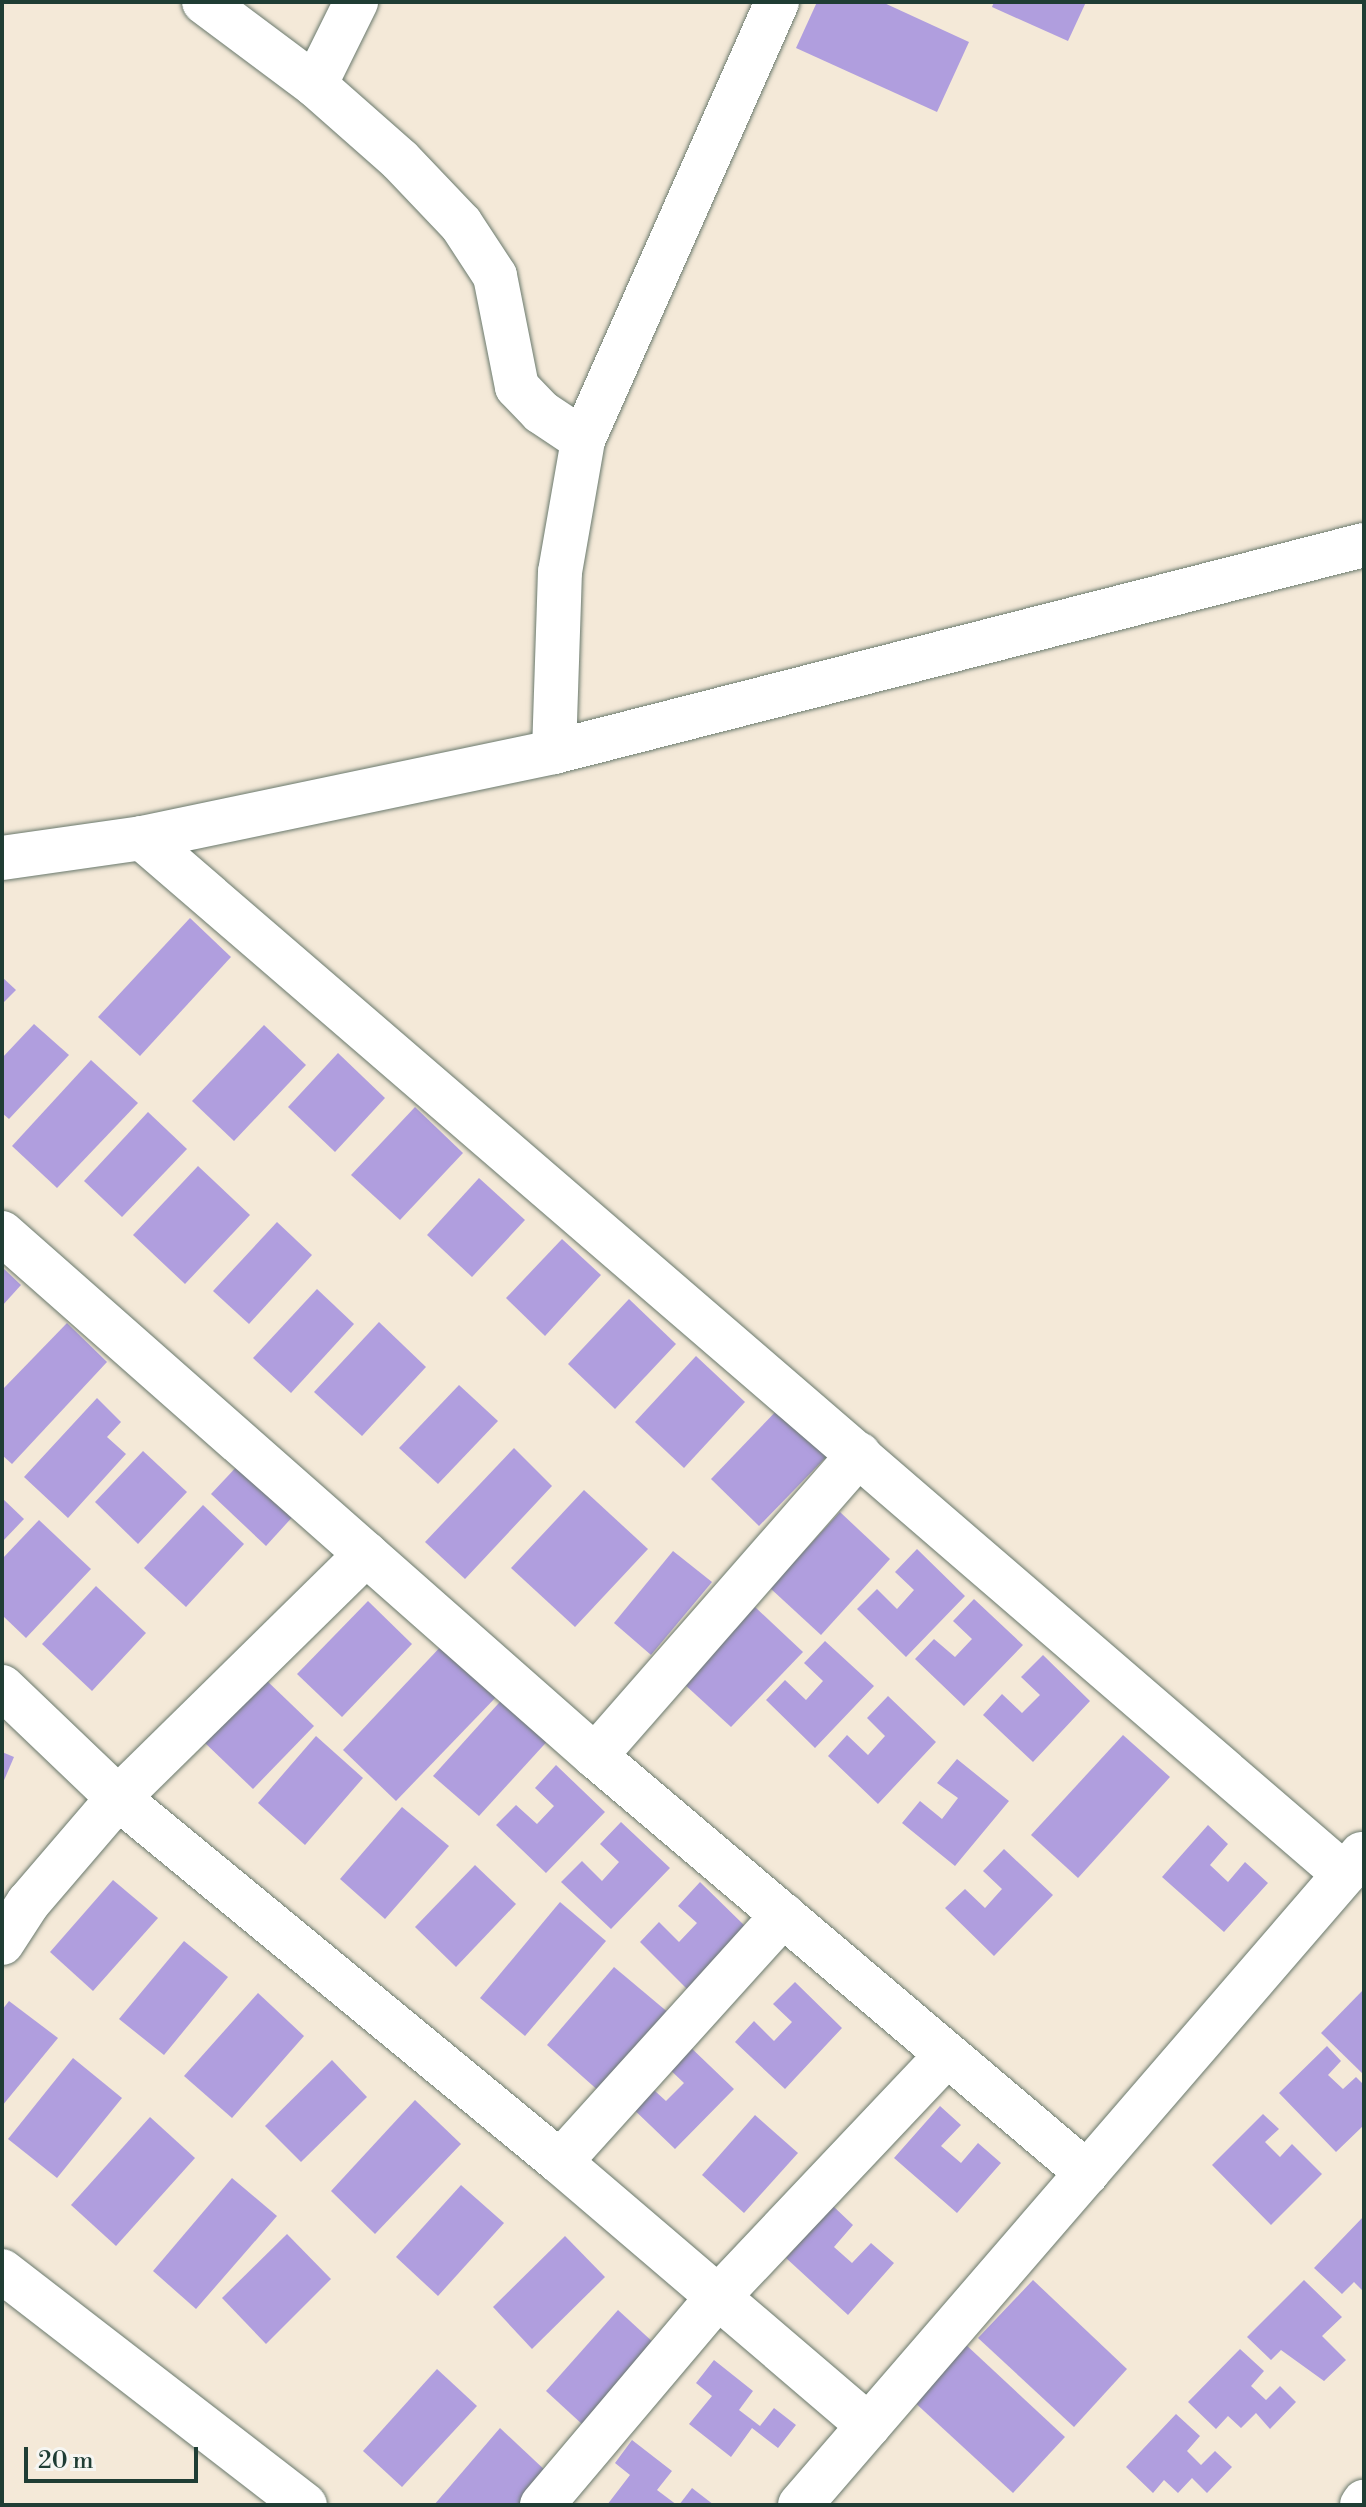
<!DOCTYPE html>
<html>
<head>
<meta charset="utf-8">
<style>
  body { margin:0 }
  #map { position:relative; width:1366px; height:2507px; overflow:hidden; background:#f4e9d8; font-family:"Libre Bodoni",serif }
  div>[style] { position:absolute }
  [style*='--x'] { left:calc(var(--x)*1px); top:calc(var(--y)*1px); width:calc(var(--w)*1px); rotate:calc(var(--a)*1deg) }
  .building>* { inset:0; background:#b09ede }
  .roads { filter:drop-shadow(0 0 2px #6a796d) drop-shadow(0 0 2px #6a796d) }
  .minor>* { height:44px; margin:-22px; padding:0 22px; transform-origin:22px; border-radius:22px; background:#fff }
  span { translate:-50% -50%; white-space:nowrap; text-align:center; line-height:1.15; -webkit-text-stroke:7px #f6f6f2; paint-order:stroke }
  .frame { position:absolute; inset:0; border:4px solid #1f3d34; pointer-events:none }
  .scale { position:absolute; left:24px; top:2447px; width:174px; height:36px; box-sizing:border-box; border:4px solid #1f3d34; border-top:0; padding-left:10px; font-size:24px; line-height:28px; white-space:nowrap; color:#1f3d34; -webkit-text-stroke:6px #f6f6f2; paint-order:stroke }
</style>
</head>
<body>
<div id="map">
  <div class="building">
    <i style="clip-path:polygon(817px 2px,882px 2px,969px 42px,937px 112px,796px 48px)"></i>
    <i style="clip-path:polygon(994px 2px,1086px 2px,1068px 41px,992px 7px)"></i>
    <i style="clip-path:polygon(190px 918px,231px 957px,140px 1056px,98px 1017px)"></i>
    <i style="clip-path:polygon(2px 977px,16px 990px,2px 1004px)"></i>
    <i style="clip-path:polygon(34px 1024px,69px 1055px,9px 1119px,2px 1113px,2px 1058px)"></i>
    <i style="clip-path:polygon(264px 1025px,306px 1065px,234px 1141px,192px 1101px)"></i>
    <i style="clip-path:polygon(338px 1053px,385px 1098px,335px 1152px,288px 1107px)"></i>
    <i style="clip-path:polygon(91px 1060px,138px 1103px,57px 1188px,12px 1146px)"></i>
    <i style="clip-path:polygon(415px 1107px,463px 1153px,400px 1220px,351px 1175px)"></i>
    <i style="clip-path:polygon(148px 1112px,187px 1149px,122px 1217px,84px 1181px)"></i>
    <i style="clip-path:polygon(198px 1166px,250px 1215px,185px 1284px,133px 1235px)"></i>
    <i style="clip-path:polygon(479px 1178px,525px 1220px,472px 1277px,427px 1235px)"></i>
    <i style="clip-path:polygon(277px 1222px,312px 1255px,249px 1324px,213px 1291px)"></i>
    <i style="clip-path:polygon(562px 1239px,601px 1275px,545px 1336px,506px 1298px)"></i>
    <i style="clip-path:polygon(2px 1267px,21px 1285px,2px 1306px)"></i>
    <i style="clip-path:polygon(317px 1289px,354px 1324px,291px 1393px,253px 1358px)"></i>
    <i style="clip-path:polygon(629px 1299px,676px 1344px,615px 1409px,568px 1364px)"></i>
    <i style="clip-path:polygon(379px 1322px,426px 1367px,362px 1436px,314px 1392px)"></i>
    <i style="clip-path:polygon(67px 1323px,107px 1362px,12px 1464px,2px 1455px,2px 1390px)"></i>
    <i style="clip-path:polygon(696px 1356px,745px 1402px,684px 1468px,635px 1422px)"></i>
    <i style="clip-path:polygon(459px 1385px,498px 1421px,438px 1484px,399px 1448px)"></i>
    <i style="clip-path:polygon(97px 1398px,121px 1422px,107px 1437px,126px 1454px,68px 1518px,24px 1477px)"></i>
    <i style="clip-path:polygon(782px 1405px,831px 1452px,759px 1526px,711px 1479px)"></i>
    <i style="clip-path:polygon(514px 1448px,552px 1486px,465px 1579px,425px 1542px)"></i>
    <i style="clip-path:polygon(143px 1451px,187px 1492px,138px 1544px,95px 1502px)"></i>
    <i style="clip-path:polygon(241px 1462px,296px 1513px,266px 1546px,211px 1494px)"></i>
    <i style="clip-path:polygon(584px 1490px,648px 1549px,575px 1627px,511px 1568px)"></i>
    <i style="clip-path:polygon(2px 1498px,24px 1519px,2px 1542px)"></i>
    <i style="clip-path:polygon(203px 1505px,244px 1544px,186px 1607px,144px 1568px)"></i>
    <i style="clip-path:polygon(840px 1512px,890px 1559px,821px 1635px,770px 1588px)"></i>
    <i style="clip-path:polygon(39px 1520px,91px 1569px,26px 1638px,2px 1615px,2px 1559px)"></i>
    <i style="clip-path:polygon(917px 1549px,965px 1596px,906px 1657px,857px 1609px,877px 1589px,897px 1609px,914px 1590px,895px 1572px)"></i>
    <i style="clip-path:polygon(673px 1551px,712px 1582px,651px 1655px,614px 1623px)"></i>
    <i style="clip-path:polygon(96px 1586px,146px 1633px,92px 1691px,42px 1644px)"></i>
    <i style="clip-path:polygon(974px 1599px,1023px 1645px,964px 1706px,915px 1659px,934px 1639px,955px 1657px,972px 1639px,953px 1621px)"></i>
    <i style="clip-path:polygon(368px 1601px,412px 1644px,342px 1717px,297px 1674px)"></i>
    <i style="clip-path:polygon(755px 1607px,803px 1652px,731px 1727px,683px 1683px)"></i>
    <i style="clip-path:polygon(825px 1641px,874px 1686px,815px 1748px,766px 1700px,785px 1680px,806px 1700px,823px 1681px,804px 1663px)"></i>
    <i style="clip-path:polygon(445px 1642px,499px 1694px,396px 1801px,343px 1750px)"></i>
    <i style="clip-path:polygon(1043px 1655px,1090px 1701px,1033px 1762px,983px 1715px,1002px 1694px,1022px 1713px,1040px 1695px,1021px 1677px)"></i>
    <i style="clip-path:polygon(265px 1679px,314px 1726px,253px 1789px,204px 1742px)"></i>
    <i style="clip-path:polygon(507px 1694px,552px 1736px,479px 1816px,433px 1776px)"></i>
    <i style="clip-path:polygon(888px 1696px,936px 1742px,878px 1804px,828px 1756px,847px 1735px,868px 1755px,885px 1736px,867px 1718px)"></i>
    <i style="clip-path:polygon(1123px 1735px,1170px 1777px,1078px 1878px,1031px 1835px)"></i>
    <i style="clip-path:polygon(316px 1736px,363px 1778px,305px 1845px,258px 1803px)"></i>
    <i style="clip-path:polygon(2px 1752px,14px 1757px,2px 1785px)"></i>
    <i style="clip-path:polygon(957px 1759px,1009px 1801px,955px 1866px,902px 1823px,920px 1801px,942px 1819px,958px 1798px,937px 1783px)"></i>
    <i style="clip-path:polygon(556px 1765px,605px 1812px,546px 1873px,496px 1825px,516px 1805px,537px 1824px,554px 1806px,535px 1788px)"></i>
    <i style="clip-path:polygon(402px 1807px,449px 1846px,385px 1919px,340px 1879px)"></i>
    <i style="clip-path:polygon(621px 1822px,670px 1868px,611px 1929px,561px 1882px,582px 1861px,602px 1881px,619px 1862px,600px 1844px)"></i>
    <i style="clip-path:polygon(1208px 1825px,1228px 1844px,1210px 1865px,1228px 1882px,1245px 1862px,1268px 1883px,1224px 1932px,1162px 1877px)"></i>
    <i style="clip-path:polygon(1004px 1849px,1053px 1895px,994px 1956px,945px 1908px,965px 1889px,985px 1908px,1002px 1889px,983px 1871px)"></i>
    <i style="clip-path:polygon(475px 1865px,516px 1904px,456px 1967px,415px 1927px)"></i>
    <i style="clip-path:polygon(113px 1880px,158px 1918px,93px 1991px,50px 1952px)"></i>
    <i style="clip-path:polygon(700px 1882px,748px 1929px,689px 1991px,640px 1942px,659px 1922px,679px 1942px,697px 1923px,678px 1906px)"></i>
    <i style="clip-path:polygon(560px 1902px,606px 1941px,525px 2036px,480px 1998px)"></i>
    <i style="clip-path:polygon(184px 1941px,228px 1977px,164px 2055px,119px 2019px)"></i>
    <i style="clip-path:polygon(614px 1967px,670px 2014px,601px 2093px,547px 2045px)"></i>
    <i style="clip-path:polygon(795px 1982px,842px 2028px,785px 2089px,735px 2042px,754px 2021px,774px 2041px,792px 2022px,773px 2004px)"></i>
    <i style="clip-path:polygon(1364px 1989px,1364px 2075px,1321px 2033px)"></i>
    <i style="clip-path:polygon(258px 1993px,304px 2036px,232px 2118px,184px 2076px)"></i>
    <i style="clip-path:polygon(9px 2001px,58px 2038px,2px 2106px,2px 2010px)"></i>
    <i style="clip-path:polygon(685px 2042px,734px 2089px,675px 2149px,626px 2102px,645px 2082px,666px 2101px,684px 2083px,664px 2064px)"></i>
    <i style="clip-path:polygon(1327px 2046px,1341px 2061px,1328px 2075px,1343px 2089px,1356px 2077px,1364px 2085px,1364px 2125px,1336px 2152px,1279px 2093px)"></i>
    <i style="clip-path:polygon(73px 2058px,122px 2098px,57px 2178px,8px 2139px)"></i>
    <i style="clip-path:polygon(332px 2060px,367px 2097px,301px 2162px,265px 2126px)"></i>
    <i style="clip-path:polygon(415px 2100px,461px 2144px,375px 2234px,331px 2191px)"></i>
    <i style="clip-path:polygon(940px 2106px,961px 2125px,941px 2146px,961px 2163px,978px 2143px,1001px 2163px,957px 2213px,894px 2158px)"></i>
    <i style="clip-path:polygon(1263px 2114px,1279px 2129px,1265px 2142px,1280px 2157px,1292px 2144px,1322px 2174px,1271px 2225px,1212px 2165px)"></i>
    <i style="clip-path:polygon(755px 2115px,798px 2153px,744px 2213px,702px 2175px)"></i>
    <i style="clip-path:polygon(150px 2117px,195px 2158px,116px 2246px,71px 2205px)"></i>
    <i style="clip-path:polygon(232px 2178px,277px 2216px,196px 2309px,153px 2271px)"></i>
    <i style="clip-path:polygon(461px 2185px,504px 2223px,438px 2296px,396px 2257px)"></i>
    <i style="clip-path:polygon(833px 2206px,853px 2225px,834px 2247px,852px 2263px,871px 2243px,894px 2263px,848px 2315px,786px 2258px)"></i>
    <i style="clip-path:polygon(1364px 2216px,1364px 2292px,1354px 2282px,1342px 2294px,1314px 2268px)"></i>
    <i style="clip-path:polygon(287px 2234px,331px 2279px,266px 2344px,222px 2298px)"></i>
    <i style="clip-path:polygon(565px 2236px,605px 2277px,532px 2349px,493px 2307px)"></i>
    <i style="clip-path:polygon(1033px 2280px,1127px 2369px,1074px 2427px,978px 2338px)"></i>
    <i style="clip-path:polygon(1304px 2280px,1342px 2317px,1322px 2336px,1346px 2360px,1324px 2381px,1281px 2350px,1271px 2360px,1247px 2337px)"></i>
    <i style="clip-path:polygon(618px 2310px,655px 2344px,583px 2425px,546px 2391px)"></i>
    <i style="clip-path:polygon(964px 2343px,1065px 2437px,1013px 2493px,911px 2399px)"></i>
    <i style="clip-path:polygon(1240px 2349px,1264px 2371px,1251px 2386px,1266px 2400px,1280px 2386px,1296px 2402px,1270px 2429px,1256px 2413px,1241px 2428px,1228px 2416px,1216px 2429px,1188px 2402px)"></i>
    <i style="clip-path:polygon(714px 2360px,753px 2391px,739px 2410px,760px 2426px,774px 2408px,796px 2425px,778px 2448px,752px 2428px,731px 2457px,689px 2424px,712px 2396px,696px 2383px)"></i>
    <i style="clip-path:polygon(437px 2369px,477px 2406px,402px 2487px,363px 2451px)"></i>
    <i style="clip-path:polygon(1176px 2414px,1200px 2436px,1187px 2451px,1201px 2465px,1215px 2451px,1232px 2467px,1207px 2493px,1192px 2478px,1178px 2493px,1164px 2480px,1153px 2493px,1126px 2467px)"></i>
    <i style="clip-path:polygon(500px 2428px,548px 2473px,518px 2505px,434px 2505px)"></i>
    <i style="clip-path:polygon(632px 2440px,672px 2471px,657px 2490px,677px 2505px,607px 2505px,630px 2475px,615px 2463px)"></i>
    <i style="clip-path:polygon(692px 2488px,714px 2505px,679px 2505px)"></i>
  </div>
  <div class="roads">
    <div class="minor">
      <i style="--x:204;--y:2;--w:139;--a:36.8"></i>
      <i style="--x:315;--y:85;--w:113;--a:41.4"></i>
      <i style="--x:400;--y:160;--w:88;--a:46.4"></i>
      <i style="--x:461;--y:224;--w:62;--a:56.8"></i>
      <i style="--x:495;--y:276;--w:113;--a:78.8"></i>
      <i style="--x:517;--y:387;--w:35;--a:46"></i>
      <i style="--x:541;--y:412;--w:50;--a:33.7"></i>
      <i style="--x:315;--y:85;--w:93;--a:-63.7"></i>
      <i style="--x:554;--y:752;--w:180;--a:-88.1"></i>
      <i style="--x:560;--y:572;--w:134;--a:-80.1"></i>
      <i style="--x:583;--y:440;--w:479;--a:-66.1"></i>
      <i style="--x:142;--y:838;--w:1587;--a:40.76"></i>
      <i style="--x:2;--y:858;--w:141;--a:-8.1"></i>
      <i style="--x:142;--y:838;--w:421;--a:-11.8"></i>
      <i style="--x:554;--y:752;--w:836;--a:-14.34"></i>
      <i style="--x:2;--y:1233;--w:791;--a:41.41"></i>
      <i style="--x:595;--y:1756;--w:645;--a:40.28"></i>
      <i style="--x:2;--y:1687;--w:161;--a:43.7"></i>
      <i style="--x:118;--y:1798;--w:573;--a:39.47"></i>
      <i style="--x:560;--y:2162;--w:406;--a:40.5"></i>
      <i style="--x:595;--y:1756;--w:401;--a:-48.8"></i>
      <i style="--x:2;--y:1943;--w:48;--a:-57"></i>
      <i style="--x:28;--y:1903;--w:138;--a:-49.4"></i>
      <i style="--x:118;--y:1798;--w:348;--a:-44.5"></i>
      <i style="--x:560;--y:2162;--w:333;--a:-47.9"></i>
      <i style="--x:2;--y:2271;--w:383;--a:37.7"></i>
      <i style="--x:542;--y:2505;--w:272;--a:-49.8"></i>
      <i style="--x:718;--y:2297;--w:333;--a:-46.6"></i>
      <i style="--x:800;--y:2505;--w:860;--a:-49.2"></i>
      <i style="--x:1362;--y:2505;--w:4;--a:-56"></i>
    </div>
  </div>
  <div class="frame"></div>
  <div class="scale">20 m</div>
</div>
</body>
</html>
